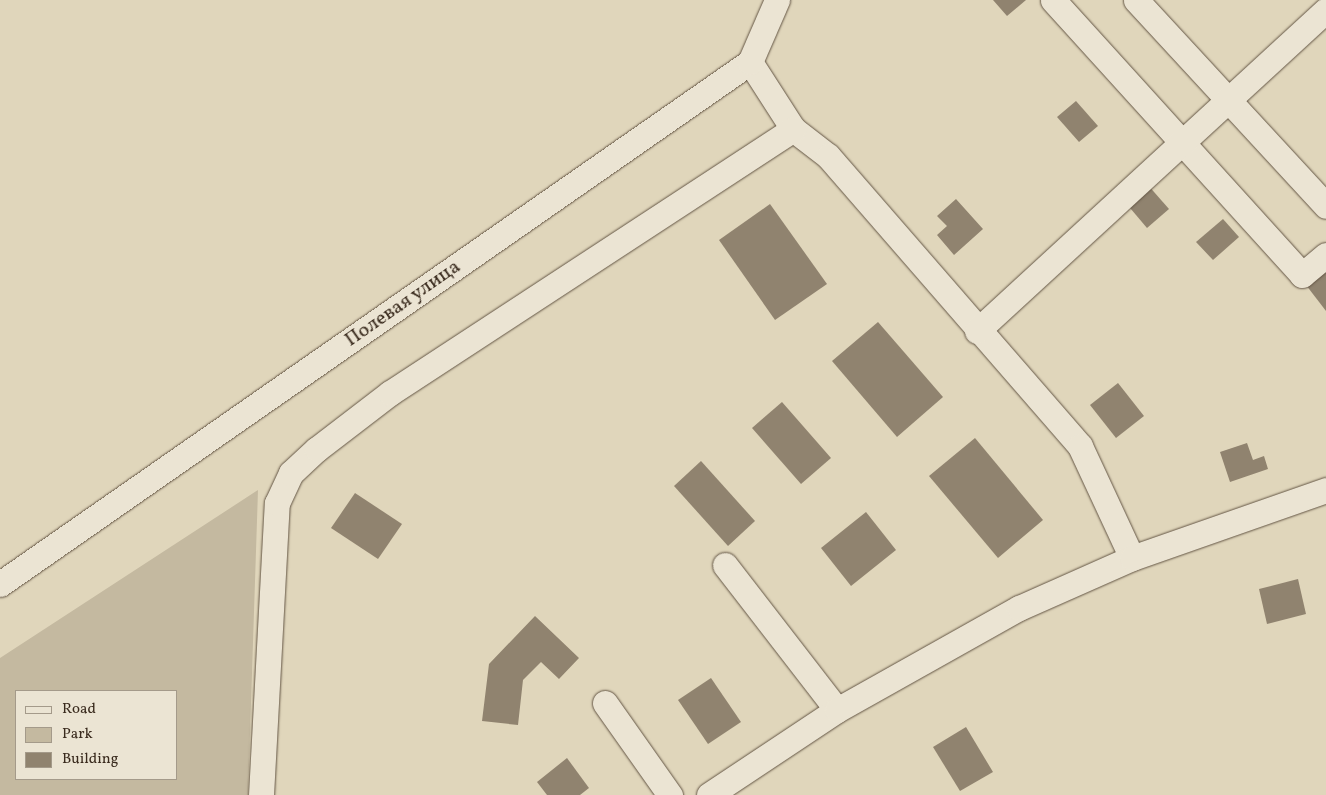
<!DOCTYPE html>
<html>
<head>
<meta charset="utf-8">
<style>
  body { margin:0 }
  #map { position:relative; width:1326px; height:795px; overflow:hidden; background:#e0d6bb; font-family:Vollkorn,serif }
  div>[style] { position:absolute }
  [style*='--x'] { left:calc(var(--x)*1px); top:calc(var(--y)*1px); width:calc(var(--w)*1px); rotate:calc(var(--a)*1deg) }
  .green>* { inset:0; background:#c4b9a0 }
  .building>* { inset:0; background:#90836f }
  .roads { filter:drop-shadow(0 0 1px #635544) drop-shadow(0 0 1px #635544) }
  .minor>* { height:25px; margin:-12.5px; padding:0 12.5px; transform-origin:12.5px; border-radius:12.5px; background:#ebe4d3 }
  span { translate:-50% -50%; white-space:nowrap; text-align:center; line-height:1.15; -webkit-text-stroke:4px #ebe4d3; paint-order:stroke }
  .street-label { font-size:20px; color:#392a1d }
  .legend { position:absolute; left:15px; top:690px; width:162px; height:90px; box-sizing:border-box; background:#ebe4d3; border:1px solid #a49a8a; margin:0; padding:6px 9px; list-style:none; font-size:15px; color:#392a1d }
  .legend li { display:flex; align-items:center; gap:10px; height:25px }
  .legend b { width:25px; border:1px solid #a49a8a }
</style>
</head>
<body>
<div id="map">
  <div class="green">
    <i style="clip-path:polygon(evenodd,258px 490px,248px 795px,0 795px,0 658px,258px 490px,16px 691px,176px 691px,176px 779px,16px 779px,16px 691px)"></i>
  </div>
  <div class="building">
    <i style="clip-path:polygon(993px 0,1026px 0,1007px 16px)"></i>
    <i style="clip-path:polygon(1076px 101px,1098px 126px,1079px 142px,1057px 117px)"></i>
    <i style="clip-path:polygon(1147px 184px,1169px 209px,1147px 228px,1125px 202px)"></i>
    <i style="clip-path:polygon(956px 199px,983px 229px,954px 255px,937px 235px,947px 226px,937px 216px)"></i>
    <i style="clip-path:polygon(770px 204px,827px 284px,775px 320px,719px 240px)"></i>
    <i style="clip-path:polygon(1223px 219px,1239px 237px,1213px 260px,1196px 242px)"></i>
    <i style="clip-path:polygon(1326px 269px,1326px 311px,1306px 285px)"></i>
    <i style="clip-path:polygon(878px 322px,943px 397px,897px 437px,832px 361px)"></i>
    <i style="clip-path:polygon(1118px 383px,1144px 416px,1116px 438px,1090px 405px)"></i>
    <i style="clip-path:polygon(782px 402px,831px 458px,801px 484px,752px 428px)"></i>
    <i style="clip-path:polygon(975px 438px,1043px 520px,998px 558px,929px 476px)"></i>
    <i style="clip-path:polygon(1247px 443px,1253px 460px,1264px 456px,1268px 469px,1230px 482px,1220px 452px)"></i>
    <i style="clip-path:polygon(701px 461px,755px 521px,728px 546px,674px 486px)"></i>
    <i style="clip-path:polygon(355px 493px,402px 524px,378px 559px,331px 528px)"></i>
    <i style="clip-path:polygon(866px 512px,896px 550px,851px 586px,821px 548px)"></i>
    <i style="clip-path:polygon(1298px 579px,1306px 614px,1267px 624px,1259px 589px)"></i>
    <i style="clip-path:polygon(535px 616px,579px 658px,559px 679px,541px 662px,523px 680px,518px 725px,482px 721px,489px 664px)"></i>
    <i style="clip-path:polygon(711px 678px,741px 722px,708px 744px,678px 700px)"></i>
    <i style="clip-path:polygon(966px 727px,993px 772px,960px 791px,933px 747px)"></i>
    <i style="clip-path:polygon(567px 758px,589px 788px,580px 795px,547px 795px,537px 782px)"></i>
  </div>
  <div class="roads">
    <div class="minor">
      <i style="--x:1053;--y:0;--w:371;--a:47.8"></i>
      <i style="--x:1302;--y:275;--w:31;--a:-40"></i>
      <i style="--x:1136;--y:0;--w:280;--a:47.3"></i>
      <i style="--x:750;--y:62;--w:80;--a:57.3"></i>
      <i style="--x:793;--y:129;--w:44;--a:37.6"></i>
      <i style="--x:828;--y:156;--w:384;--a:49"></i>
      <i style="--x:1080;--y:446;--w:123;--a:65.1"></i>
      <i style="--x:977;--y:331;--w:474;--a:-42.6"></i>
      <i style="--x:725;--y:565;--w:183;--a:52.3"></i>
      <i style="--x:0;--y:584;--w:914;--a:-34.84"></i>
      <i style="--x:750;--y:62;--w:68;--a:-66.5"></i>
      <i style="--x:605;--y:703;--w:113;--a:54.8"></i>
      <i style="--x:261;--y:795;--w:292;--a:-86.9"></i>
      <i style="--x:277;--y:503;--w:33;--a:-65"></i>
      <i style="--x:291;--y:473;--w:35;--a:-43"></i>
      <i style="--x:317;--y:449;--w:92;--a:-37.5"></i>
      <i style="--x:390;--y:393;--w:482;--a:-33.2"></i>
      <i style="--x:709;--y:795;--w:154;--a:-33.6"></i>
      <i style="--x:837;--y:710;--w:209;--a:-29.3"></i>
      <i style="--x:1019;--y:608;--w:124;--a:-23.9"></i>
      <i style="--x:1132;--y:558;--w:206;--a:-19.3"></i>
    </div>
  </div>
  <div class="street-label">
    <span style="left:403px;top:304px;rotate:-35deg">Полевая улица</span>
  </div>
  <ul class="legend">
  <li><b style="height:6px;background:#ebe4d3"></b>Road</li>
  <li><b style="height:14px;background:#c4b9a0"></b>Park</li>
  <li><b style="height:14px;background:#90836f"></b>Building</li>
  </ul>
</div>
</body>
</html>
